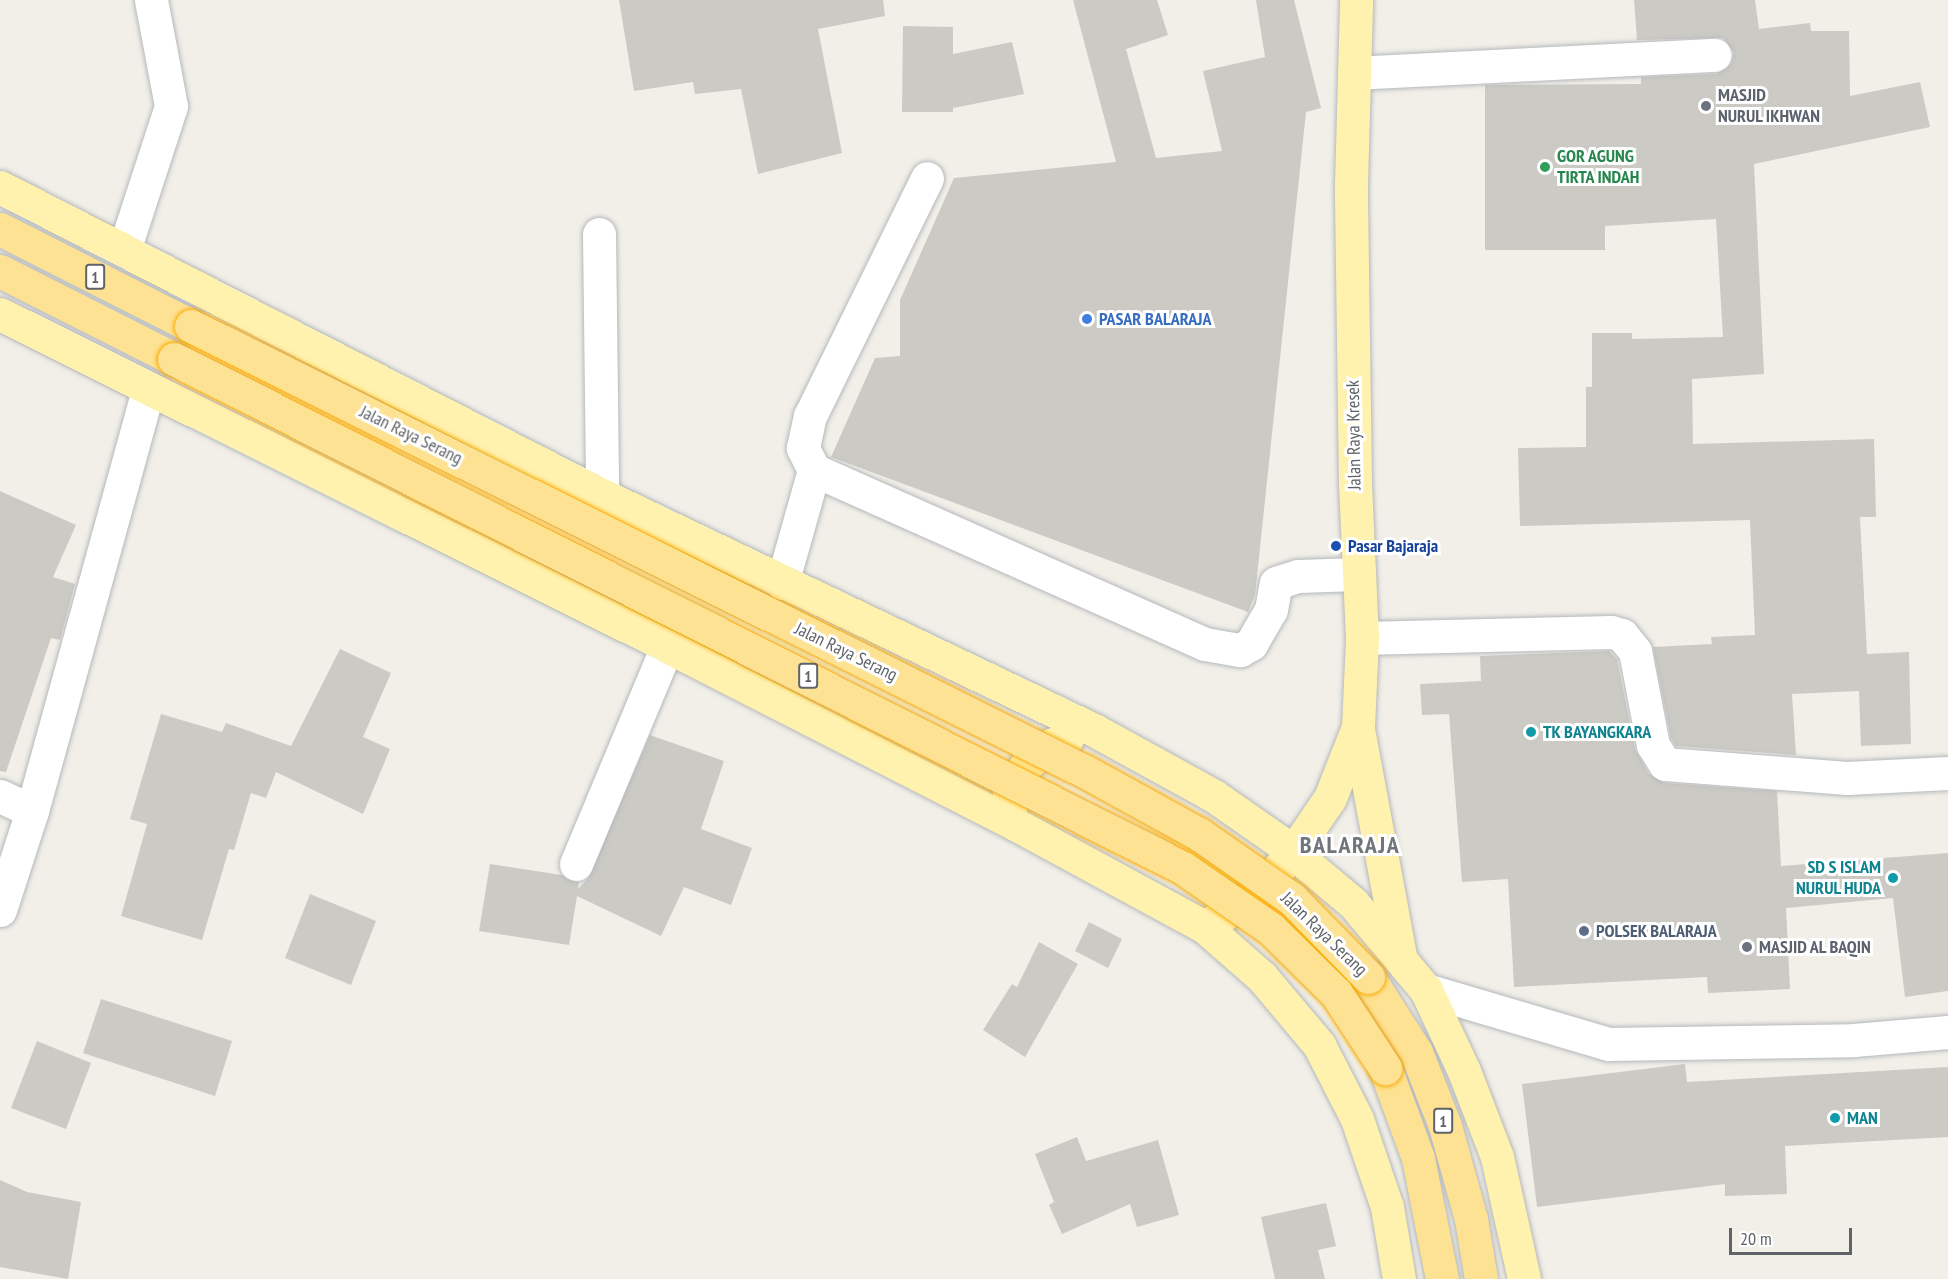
<!DOCTYPE html>
<html>
<head>
<meta charset="utf-8">
<style>
  body { margin:0 }
  #map { position:relative; width:1948px; height:1279px; overflow:hidden; background:#f1efe8; font-family:"PT Sans Narrow",sans-serif }
  div>[style] { position:absolute }
  [style*='--x'] { left:calc(var(--x)*1px); top:calc(var(--y)*1px); width:calc(var(--w)*1px); rotate:calc(var(--a)*1deg) }
  .building>* { inset:0; background:#cccac5 }
  .roads { filter:drop-shadow(0 0 2px #b5b8bc) drop-shadow(0 0 2px #b5b8bc) }
  .minor>* { height:33px; margin:-16.5px; padding:0 16.5px; transform-origin:16.5px; border-radius:16.5px; background:#fff }
  .major>* { height:33px; margin:-16.5px; padding:0 16.5px; transform-origin:16.5px; border-radius:16.5px; background:#fff2af }
  .highway>* { height:33px; margin:-16.5px; padding:0 16.5px; transform-origin:16.5px; border-radius:16.5px; background:#fde293 }
  .bridges { filter:drop-shadow(0 0 2px #f9ab00) drop-shadow(0 0 2px #f9ab00) }
  .highway-bridge>* { height:33px; margin:-16.5px; padding:0 16.5px; transform-origin:16.5px; border-radius:16.5px; background:#fde293 }
  .dots>* { width:16px; height:16px; translate:-50% -50%; box-sizing:border-box; border:3px solid #fff; border-radius:50% }
  span { translate:-50% -50%; white-space:nowrap; text-align:center; line-height:1.15; -webkit-text-stroke:6px #fff; paint-order:stroke }
  .shield-label span { padding:2px 4px; background:#fff; border:2px solid; border-radius:4px; -webkit-text-stroke-width:0 }
  .shield-label { font-size:16px; color:#5f6368; font-weight:700 }
  .worship-label { font-size:18px; color:#5b616d; font-weight:700 }
  .left { translate:0 -50%; text-align:left }
  .leisure-label { font-size:18px; color:#27864d; font-weight:700 }
  .shop-label { font-size:18px; color:#366cbe; font-weight:700 }
  .street-label { font-size:18px; color:#5f6368 }
  .transit-label { font-size:18px; color:#164399; font-weight:700 }
  .culture-label { font-size:18px; color:#0d838f; font-weight:700 }
  .right { translate:-100% -50%; text-align:right }
  .service-label { font-size:18px; color:#4e5e75; font-weight:700 }
  .district-label { font-size:24px; color:#70757a; font-weight:700; letter-spacing:1.5px }
  .scale { position:absolute; left:1729px; top:1228px; width:123px; height:27px; box-sizing:border-box; border:3px solid #5f6368; border-top:0; padding-left:8px; font-size:18px; line-height:21px; white-space:nowrap; color:#5f6368; -webkit-text-stroke:4px #fff; paint-order:stroke }
</style>
</head>
<body>
<div id="map">
  <div class="building">
    <i style="clip-path:polygon(619px 0,883px 0,885px 16px,818px 29px,842px 153px,758px 174px,741px 89px,695px 94px,693px 82px,634px 91px)"></i>
    <i style="clip-path:polygon(1073px 0,1157px 0,1168px 35px,1126px 49px,1156px 158px,1222px 151px,1203px 71px,1265px 57px,1256px 0,1294px 0,1321px 108px,1306px 112px,1255px 595px,1248px 612px,831px 457px,875px 358px,900px 356px,900px 300px,954px 178px,1116px 162px)"></i>
    <i style="clip-path:polygon(1634px 0,1755px 0,1759px 29px,1810px 23px,1811px 31px,1849px 31px,1850px 96px,1920px 82px,1930px 127px,1754px 164px,1764px 374px,1692px 379px,1693px 444px,1874px 439px,1876px 517px,1860px 517px,1867px 654px,1909px 652px,1911px 744px,1861px 746px,1859px 691px,1792px 694px,1796px 755px,1676px 746px,1671px 738px,1653px 647px,1712px 644px,1711px 637px,1755px 635px,1750px 520px,1520px 526px,1518px 448px,1586px 447px,1586px 387px,1592px 387px,1592px 333px,1632px 333px,1632px 339px,1723px 337px,1716px 219px,1605px 226px,1605px 250px,1485px 250px,1485px 85px,1641px 84px,1641px 77px,1716px 74px,1731px 64px,1734px 53px,1723px 38px,1637px 40px)"></i>
    <i style="clip-path:polygon(903px 26px,953px 27px,953px 54px,1012px 42px,1024px 94px,953px 108px,953px 112px,902px 112px)"></i>
    <i style="clip-path:polygon(0 491px,76px 525px,53px 577px,75px 584px,60px 640px,51px 638px,6px 772px,0 771px)"></i>
    <i style="clip-path:polygon(340px 649px,391px 673px,363px 737px,390px 749px,363px 814px,276px 772px,266px 798px,251px 793px,234px 850px,229px 849px,202px 940px,121px 916px,147px 824px,130px 819px,161px 714px,222px 732px,226px 723px,291px 746px)"></i>
    <i style="clip-path:polygon(1609px 651px,1617px 659px,1635px 749px,1649px 774px,1664px 783px,1777px 791px,1781px 866px,1948px 853px,1948px 991px,1905px 997px,1893px 898px,1786px 908px,1790px 989px,1708px 993px,1707px 977px,1514px 987px,1508px 879px,1462px 882px,1449px 714px,1422px 715px,1420px 684px,1481px 681px,1480px 656px)"></i>
    <i style="clip-path:polygon(650px 735px,724px 761px,701px 829px,752px 848px,731px 905px,684px 887px,661px 936px,577px 896px,569px 945px,479px 931px,490px 864px,561px 875px,579px 882px,578px 889px,588px 878px)"></i>
    <i style="clip-path:polygon(310px 894px,376px 921px,351px 985px,285px 958px)"></i>
    <i style="clip-path:polygon(1089px 922px,1122px 939px,1108px 968px,1075px 951px)"></i>
    <i style="clip-path:polygon(1039px 942px,1078px 964px,1025px 1057px,983px 1030px,1012px 984px,1017px 987px)"></i>
    <i style="clip-path:polygon(101px 999px,232px 1041px,215px 1096px,83px 1053px)"></i>
    <i style="clip-path:polygon(37px 1041px,91px 1063px,66px 1129px,11px 1108px)"></i>
    <i style="clip-path:polygon(1685px 1064px,1687px 1082px,1948px 1067px,1948px 1137px,1785px 1146px,1787px 1194px,1725px 1196px,1725px 1184px,1537px 1207px,1522px 1084px)"></i>
    <i style="clip-path:polygon(1077px 1137px,1086px 1161px,1158px 1140px,1179px 1215px,1137px 1227px,1130px 1204px,1062px 1234px,1049px 1205px,1054px 1202px,1035px 1154px)"></i>
    <i style="clip-path:polygon(0 1180px,27px 1192px,81px 1202px,68px 1279px,0 1267px)"></i>
    <i style="clip-path:polygon(1326px 1203px,1336px 1246px,1318px 1250px,1325px 1279px,1275px 1279px,1261px 1217px)"></i>
  </div>
  <div class="roads">
    <div class="minor">
      <i style="--x:1354;--y:73;--w:361;--a:-2.9"></i>
      <i style="--x:599;--y:234;--w:261;--a:89.3"></i>
      <i style="--x:124;--y:250;--w:151;--a:-71.9"></i>
      <i style="--x:171;--y:106;--w:108;--a:-100.7"></i>
      <i style="--x:814;--y:470;--w:428;--a:24"></i>
      <i style="--x:1205;--y:644;--w:36;--a:10"></i>
      <i style="--x:1240;--y:650;--w:13;--a:-29"></i>
      <i style="--x:1251;--y:644;--w:39;--a:-60"></i>
      <i style="--x:1271;--y:610;--w:27;--a:-80"></i>
      <i style="--x:1276;--y:583;--w:23;--a:-18"></i>
      <i style="--x:1298;--y:576;--w:60;--a:-1.9"></i>
      <i style="--x:782;--y:583;--w:117;--a:-74.2"></i>
      <i style="--x:814;--y:470;--w:25;--a:-117"></i>
      <i style="--x:803;--y:448;--w:33;--a:-78"></i>
      <i style="--x:810;--y:416;--w:265;--a:-63.8"></i>
      <i style="--x:1362;--y:638;--w:249;--a:-1.4"></i>
      <i style="--x:1611;--y:632;--w:11;--a:15"></i>
      <i style="--x:1622;--y:635;--w:21;--a:51"></i>
      <i style="--x:1635;--y:651;--w:96;--a:79.2"></i>
      <i style="--x:1653;--y:745;--w:22;--a:58"></i>
      <i style="--x:1665;--y:764;--w:183;--a:4.4"></i>
      <i style="--x:1847;--y:778;--w:101;--a:-2.8"></i>
      <i style="--x:0;--y:796;--w:35;--a:25"></i>
      <i style="--x:576;--y:864;--w:236;--a:-67.3"></i>
      <i style="--x:0;--y:910;--w:104;--a:-72.1"></i>
      <i style="--x:32;--y:811;--w:437;--a:-74.6"></i>
      <i style="--x:1426;--y:990;--w:190;--a:16.5"></i>
      <i style="--x:1608;--y:1044;--w:246;--a:-0.9"></i>
      <i style="--x:1854;--y:1040;--w:94;--a:-4.9"></i>
    </div>
    <div class="major">
      <i style="--x:0;--y:187;--w:676;--a:27.1"></i>
      <i style="--x:602;--y:495;--w:545;--a:25.53"></i>
      <i style="--x:1094;--y:730;--w:137;--a:28.8"></i>
      <i style="--x:1214;--y:796;--w:80;--a:34.9"></i>
      <i style="--x:1280;--y:842;--w:95;--a:39.9"></i>
      <i style="--x:1353;--y:903;--w:114;--a:50"></i>
      <i style="--x:1426;--y:990;--w:89;--a:64.9"></i>
      <i style="--x:1464;--y:1071;--w:92;--a:69"></i>
      <i style="--x:1497;--y:1157;--w:125;--a:77.5"></i>
      <i style="--x:0;--y:314;--w:745;--a:26.46"></i>
      <i style="--x:667;--y:646;--w:391;--a:27.1"></i>
      <i style="--x:1015;--y:824;--w:216;--a:28.5"></i>
      <i style="--x:1205;--y:927;--w:76;--a:41.3"></i>
      <i style="--x:1262;--y:977;--w:89;--a:50"></i>
      <i style="--x:1319;--y:1045;--w:83;--a:62.8"></i>
      <i style="--x:1357;--y:1119;--w:93;--a:71.2"></i>
      <i style="--x:1387;--y:1207;--w:73;--a:80.5"></i>
      <i style="--x:1358;--y:729;--w:230;--a:79.5"></i>
      <i style="--x:1010;--y:809;--w:19;--a:-93"></i>
      <i style="--x:1009;--y:790;--w:30;--a:-56"></i>
      <i style="--x:1026;--y:765;--w:32;--a:-39"></i>
      <i style="--x:1051;--y:745;--w:17;--a:-21"></i>
      <i style="--x:1214;--y:921;--w:52;--a:-34"></i>
      <i style="--x:1257;--y:892;--w:54;--a:-48"></i>
      <i style="--x:1293;--y:852;--w:65;--a:-55.6"></i>
      <i style="--x:1330;--y:798;--w:76;--a:-68.5"></i>
      <i style="--x:1358;--y:727;--w:89;--a:-87.4"></i>
      <i style="--x:1362;--y:638;--w:155;--a:-92.6"></i>
      <i style="--x:1355;--y:483;--w:299;--a:-90.8"></i>
      <i style="--x:1351;--y:184;--w:184;--a:-88.4"></i>
    </div>
    <div class="highway">
      <i style="--x:0;--y:229;--w:214;--a:26.9"></i>
      <i style="--x:0;--y:271;--w:195;--a:26.8"></i>
      <i style="--x:1368;--y:977;--w:89;--a:57.4"></i>
      <i style="--x:1416;--y:1052;--w:79;--a:68.6"></i>
      <i style="--x:1445;--y:1126;--w:97;--a:74.4"></i>
      <i style="--x:1471;--y:1219;--w:61;--a:80.5"></i>
      <i style="--x:1385;--y:1068;--w:96;--a:69.9"></i>
      <i style="--x:1418;--y:1158;--w:123;--a:78.8"></i>
    </div>
  </div>
  <div class="bridges">
    <div class="highway-bridge">
      <i style="--x:191;--y:326;--w:1000;--a:26.49"></i>
      <i style="--x:1086;--y:772;--w:129;--a:28.8"></i>
      <i style="--x:1199;--y:834;--w:113;--a:35"></i>
      <i style="--x:1292;--y:899;--w:109;--a:45.7"></i>
      <i style="--x:174;--y:359;--w:1130;--a:26.77"></i>
      <i style="--x:1183;--y:868;--w:107;--a:34.7"></i>
      <i style="--x:1271;--y:929;--w:91;--a:44.6"></i>
      <i style="--x:1336;--y:993;--w:90;--a:56.8"></i>
    </div>
  </div>
  <div class="dots">
    <i style="left:1706px;top:106px;background:#6b7280"></i>
    <i style="left:1545px;top:167px;background:#2e9e5b"></i>
    <i style="left:1087px;top:319px;background:#3f7fe0"></i>
    <i style="left:1336px;top:546px;background:#1a4fb4"></i>
    <i style="left:1531px;top:732px;background:#0f9aa8"></i>
    <i style="left:1893px;top:878px;background:#0f9aa8"></i>
    <i style="left:1584px;top:931px;background:#5c6f8a"></i>
    <i style="left:1747px;top:947px;background:#6b7280"></i>
    <i style="left:1835px;top:1118px;background:#0f9aa8"></i>
  </div>
  <div class="shield-label">
    <span style="left:95px;top:277px">1</span>
    <span style="left:808px;top:676px">1</span>
    <span style="left:1443px;top:1121px">1</span>
  </div>
  <div class="worship-label">
    <span class="left" style="left:1718px;top:106px">MASJID<br>NURUL IKHWAN</span>
    <span class="left" style="left:1759px;top:947px">MASJID AL BAQIN</span>
  </div>
  <div class="leisure-label">
    <span class="left" style="left:1557px;top:167px">GOR AGUNG<br>TIRTA INDAH</span>
  </div>
  <div class="shop-label">
    <span class="left" style="left:1099px;top:319px">PASAR BALARAJA</span>
  </div>
  <div class="street-label">
    <span style="left:411px;top:435px;rotate:26deg">Jalan Raya Serang</span>
    <span style="left:1354px;top:435px;rotate:-91deg">Jalan Raya Kresek</span>
    <span style="left:846px;top:652px;rotate:26deg">Jalan Raya Serang</span>
    <span style="left:1324px;top:934px;rotate:44deg">Jalan Raya Serang</span>
  </div>
  <div class="transit-label">
    <span class="left" style="left:1348px;top:546px">Pasar Bajaraja</span>
  </div>
  <div class="culture-label">
    <span class="left" style="left:1543px;top:732px">TK BAYANGKARA</span>
    <span class="right" style="left:1881px;top:878px">SD S ISLAM<br>NURUL HUDA</span>
    <span class="left" style="left:1847px;top:1118px">MAN</span>
  </div>
  <div class="service-label">
    <span class="left" style="left:1596px;top:931px">POLSEK BALARAJA</span>
  </div>
  <div class="district-label">
    <span style="left:1350px;top:845px">BALARAJA</span>
  </div>
  <div class="scale">20 m</div>
</div>
</body>
</html>
